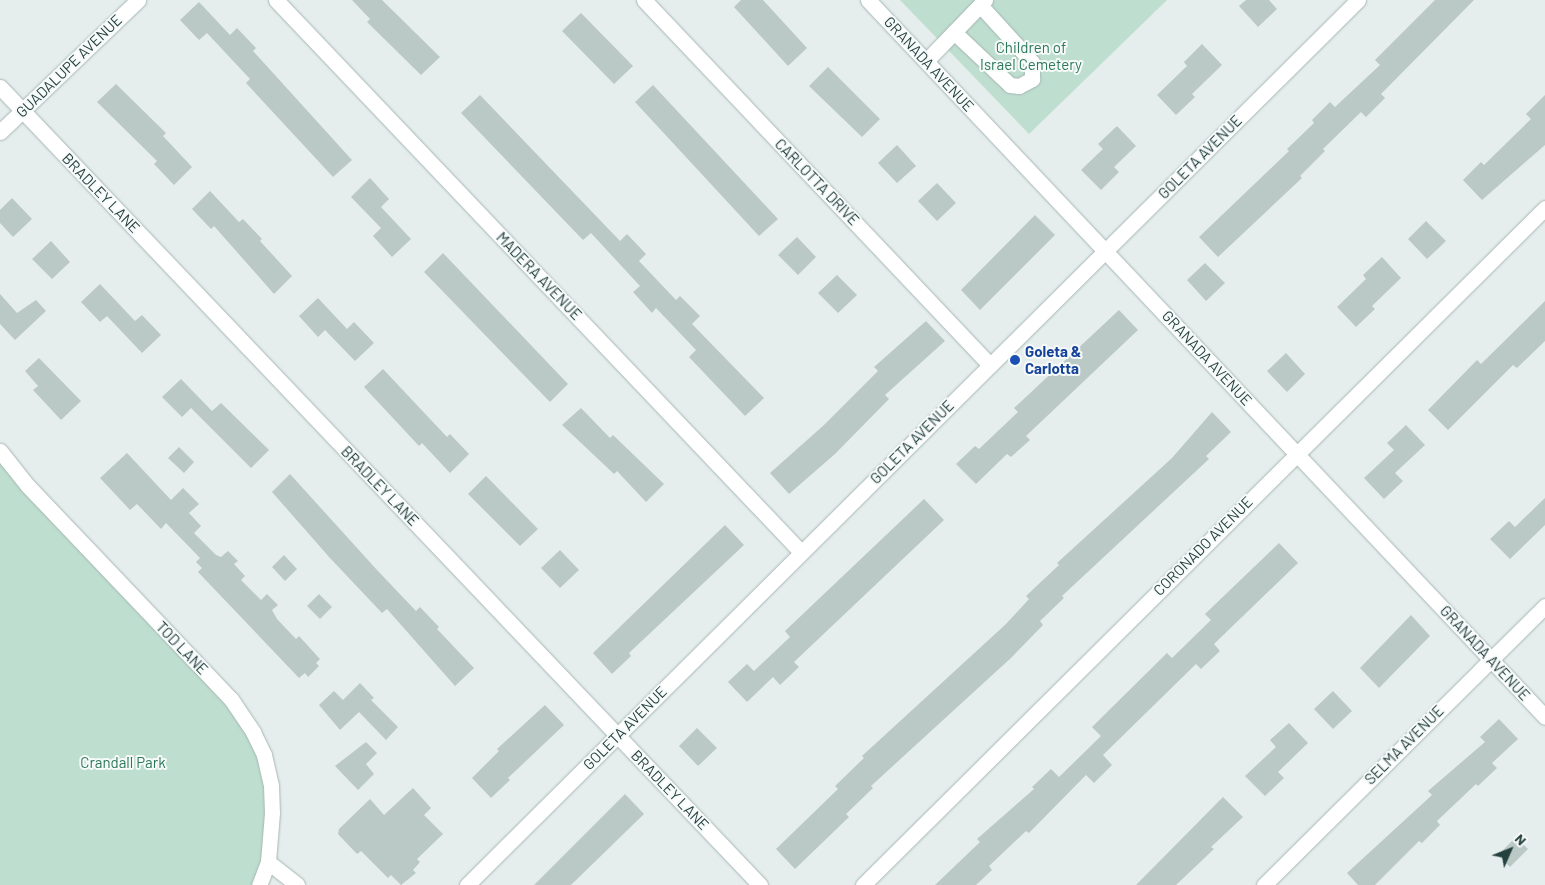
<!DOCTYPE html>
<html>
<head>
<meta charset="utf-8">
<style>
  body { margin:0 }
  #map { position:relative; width:1545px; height:885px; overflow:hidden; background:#e5eeec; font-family:Barlow,sans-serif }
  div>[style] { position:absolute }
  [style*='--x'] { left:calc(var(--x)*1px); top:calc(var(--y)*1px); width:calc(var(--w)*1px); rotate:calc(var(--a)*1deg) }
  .green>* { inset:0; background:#bedfcf }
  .building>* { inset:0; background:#bac9c6 }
  .roads { filter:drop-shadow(0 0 1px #a7b6b5) drop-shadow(0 0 1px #a7b6b5) }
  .minor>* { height:15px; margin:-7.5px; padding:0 7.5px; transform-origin:7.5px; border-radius:7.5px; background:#fff }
  .dots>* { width:14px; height:14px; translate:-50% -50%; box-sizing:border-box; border:2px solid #f6faf9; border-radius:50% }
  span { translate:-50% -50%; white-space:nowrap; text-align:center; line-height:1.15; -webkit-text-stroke:4px #f6faf9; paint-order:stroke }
  .park-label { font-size:15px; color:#2d785b }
  .street-label { font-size:15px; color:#24403f }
  .transit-label { font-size:15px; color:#164399; font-weight:700 }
  .left { translate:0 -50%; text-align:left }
  .north { position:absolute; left:1485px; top:825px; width:50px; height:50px; -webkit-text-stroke:4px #f6faf9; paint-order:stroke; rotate:46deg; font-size:14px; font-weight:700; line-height:20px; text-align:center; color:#24403f }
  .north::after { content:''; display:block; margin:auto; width:18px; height:22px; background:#24403f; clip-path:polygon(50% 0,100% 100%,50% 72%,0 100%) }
</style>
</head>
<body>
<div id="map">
  <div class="green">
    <i style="clip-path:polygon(900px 0,1167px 0,1029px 134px)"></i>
    <i style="clip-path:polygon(0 451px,231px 699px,271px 785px,259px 885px,0 885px)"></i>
  </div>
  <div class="building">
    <i style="clip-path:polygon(352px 0,382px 0,440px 57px,421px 75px,367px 22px,370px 19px)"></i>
    <i style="clip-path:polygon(741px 0,763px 0,807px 48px,788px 66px,734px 7px)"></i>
    <i style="clip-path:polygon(1246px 0,1269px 0,1277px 9px,1258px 27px,1239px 6px)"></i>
    <i style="clip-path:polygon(1435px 0,1474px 0,1381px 94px,1385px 98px,1366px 117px,1361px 112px,1323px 149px,1325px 151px,1300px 176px,1302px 178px,1218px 257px,1199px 237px,1289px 151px,1287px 149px,1314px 123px,1312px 120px,1330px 102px,1335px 107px,1380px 65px,1375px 60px)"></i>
    <i style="clip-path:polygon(199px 2px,230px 35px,237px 28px,256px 48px,253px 51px,352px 160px,333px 177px,246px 83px,250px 79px,207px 33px,199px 40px,180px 20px)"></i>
    <i style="clip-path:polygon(581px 13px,633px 66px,614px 84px,562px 31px)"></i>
    <i style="clip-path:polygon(1202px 44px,1222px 65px,1192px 94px,1195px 97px,1176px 115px,1157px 95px,1187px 66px,1184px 62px)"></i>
    <i style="clip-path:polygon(828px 67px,880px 119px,862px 137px,809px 86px)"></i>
    <i style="clip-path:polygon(116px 84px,166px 133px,163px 136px,192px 167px,174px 185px,154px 164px,157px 161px,97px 102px)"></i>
    <i style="clip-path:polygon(653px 85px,778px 219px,759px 236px,635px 102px)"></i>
    <i style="clip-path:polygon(480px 95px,620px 241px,627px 234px,646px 254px,639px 261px,676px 300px,680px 296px,700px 316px,692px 324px,764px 398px,745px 416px,689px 357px,696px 350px,656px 308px,652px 313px,633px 292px,640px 286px,591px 233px,583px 240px,461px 113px)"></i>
    <i style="clip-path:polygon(1545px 95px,1545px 145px,1482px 200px,1463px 180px,1481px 162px,1484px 165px,1531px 119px,1526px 114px)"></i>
    <i style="clip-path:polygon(1117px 126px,1136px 146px,1114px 167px,1119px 172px,1101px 190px,1081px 170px,1103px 149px,1098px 144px)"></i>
    <i style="clip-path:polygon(897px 145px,916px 166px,897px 183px,878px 163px)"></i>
    <i style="clip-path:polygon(370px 178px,389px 199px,381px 207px,411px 239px,392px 257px,373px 236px,381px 228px,351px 197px)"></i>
    <i style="clip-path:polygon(937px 183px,956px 203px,937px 221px,918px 201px)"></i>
    <i style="clip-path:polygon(210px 191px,239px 222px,243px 219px,262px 239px,260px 241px,292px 276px,274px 294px,214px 226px,211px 229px,192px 209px)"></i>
    <i style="clip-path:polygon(12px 198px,32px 219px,13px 237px,0 223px,0 210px)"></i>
    <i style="clip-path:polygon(1035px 215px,1055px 235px,980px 310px,961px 290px)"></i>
    <i style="clip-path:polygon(1426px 221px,1446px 241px,1427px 259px,1408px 239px)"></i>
    <i style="clip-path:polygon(797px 237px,816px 257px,798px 275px,778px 255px)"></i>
    <i style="clip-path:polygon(51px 241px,70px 262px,52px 279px,32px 259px)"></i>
    <i style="clip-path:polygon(443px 253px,568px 384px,550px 402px,424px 272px)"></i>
    <i style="clip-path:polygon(1382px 257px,1401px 278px,1372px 306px,1375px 309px,1356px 327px,1337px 307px,1366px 279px,1363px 275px)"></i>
    <i style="clip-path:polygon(1205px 263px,1225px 283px,1206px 301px,1187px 280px)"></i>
    <i style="clip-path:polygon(837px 275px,857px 295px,838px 313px,818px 293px)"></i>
    <i style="clip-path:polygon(100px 284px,135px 321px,142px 315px,161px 335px,142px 353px,107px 316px,100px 322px,81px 302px)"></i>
    <i style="clip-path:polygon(0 294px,17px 313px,36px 300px,46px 311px,15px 340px,0 324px)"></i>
    <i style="clip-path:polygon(318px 298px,347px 329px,354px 322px,374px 343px,355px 361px,325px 330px,318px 337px,299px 316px)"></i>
    <i style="clip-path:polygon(1545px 301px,1545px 341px,1517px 368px,1513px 365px,1448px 430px,1428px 410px,1477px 360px,1481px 364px)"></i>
    <i style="clip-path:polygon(1119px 310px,1138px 330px,1026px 436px,1030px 440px,1011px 457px,1007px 454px,976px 484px,956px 464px,975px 446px,979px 449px,1018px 412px,1014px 408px)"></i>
    <i style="clip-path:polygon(926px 321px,945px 341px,885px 395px,889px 399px,835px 454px,789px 494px,770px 473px,824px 425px,878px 371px,874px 367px)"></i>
    <i style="clip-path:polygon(1286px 353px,1305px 374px,1287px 392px,1267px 371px)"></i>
    <i style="clip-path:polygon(39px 358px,81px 401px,61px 420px,33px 390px,38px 386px,25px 371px)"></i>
    <i style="clip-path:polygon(383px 369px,447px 437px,450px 434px,469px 454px,450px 473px,422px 443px,419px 446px,364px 387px)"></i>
    <i style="clip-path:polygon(181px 379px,212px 411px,221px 403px,269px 450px,251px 468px,191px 408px,182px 417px,162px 397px)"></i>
    <i style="clip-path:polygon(581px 408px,610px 438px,613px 435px,664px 484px,646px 502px,617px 471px,614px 474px,562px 425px)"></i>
    <i style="clip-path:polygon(1212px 412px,1231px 432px,1206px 456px,1209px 459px,1062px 596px,1064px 598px,1040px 621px,1043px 625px,1012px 657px,871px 786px,873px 788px,846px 814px,849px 817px,795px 869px,776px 849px,838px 789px,835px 786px,864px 758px,862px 756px,1006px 624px,1029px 599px,1026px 596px,1059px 565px,1057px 563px,1172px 458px)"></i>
    <i style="clip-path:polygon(1406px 425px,1425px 445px,1395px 473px,1403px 481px,1384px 499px,1364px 478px,1394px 450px,1387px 443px)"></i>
    <i style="clip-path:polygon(179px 447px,194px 462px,184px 473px,168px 458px)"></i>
    <i style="clip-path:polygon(127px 453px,171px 500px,183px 488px,199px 504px,189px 513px,201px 526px,194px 533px,216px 555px,221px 557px,228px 551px,238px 561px,234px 564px,245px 576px,241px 580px,261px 600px,267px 594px,278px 605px,272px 610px,277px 619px,296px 639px,299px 636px,320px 659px,316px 663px,319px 666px,308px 677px,305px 673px,299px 678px,198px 572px,202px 568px,196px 562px,200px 558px,166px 523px,161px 529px,137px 504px,130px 510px,100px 478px)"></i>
    <i style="clip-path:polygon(290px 474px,377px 570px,416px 611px,420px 607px,439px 627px,437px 629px,474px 668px,455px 686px,387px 609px,382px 613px,330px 558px,272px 492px)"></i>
    <i style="clip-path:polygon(486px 476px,538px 529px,520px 546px,468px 494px)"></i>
    <i style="clip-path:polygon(1545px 498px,1545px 525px,1510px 559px,1490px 539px,1509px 521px,1515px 527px)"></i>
    <i style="clip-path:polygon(924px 499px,944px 520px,794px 662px,799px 667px,780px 685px,773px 677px,747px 702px,728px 682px,747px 664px,754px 671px,790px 637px,785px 631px)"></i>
    <i style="clip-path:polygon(725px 525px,744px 545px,629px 653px,631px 656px,612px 674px,593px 653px)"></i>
    <i style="clip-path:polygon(1279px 543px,1298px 563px,1214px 644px,1220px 651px,1201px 669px,1196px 664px,1103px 755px,1112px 765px,1094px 783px,1086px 775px,1029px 833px,1026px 831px,989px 866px,992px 870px,976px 885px,935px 885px,980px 842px,977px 839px,1034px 789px,1032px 787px,1051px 769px,1059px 777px,1101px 736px,1092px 727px,1167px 653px,1172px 658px,1211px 620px,1205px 614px)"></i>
    <i style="clip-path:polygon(560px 550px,579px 570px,560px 588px,541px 568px)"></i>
    <i style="clip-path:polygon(284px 555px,297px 569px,285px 581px,272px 567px)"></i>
    <i style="clip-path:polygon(319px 594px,332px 607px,320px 619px,307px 606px)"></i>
    <i style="clip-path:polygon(1411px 615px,1430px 636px,1379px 688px,1360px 668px)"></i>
    <i style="clip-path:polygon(360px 683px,374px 698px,371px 700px,398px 727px,386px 740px,359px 712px,340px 730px,319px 705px,334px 691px,343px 700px)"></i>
    <i style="clip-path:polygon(1333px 691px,1352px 711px,1333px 729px,1314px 709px)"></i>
    <i style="clip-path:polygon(545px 705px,564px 725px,508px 778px,510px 780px,491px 798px,472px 778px,499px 751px,497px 749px)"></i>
    <i style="clip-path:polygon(1499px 719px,1518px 739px,1492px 763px,1497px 768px,1478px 786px,1476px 784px,1437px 821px,1440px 825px,1422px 843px,1419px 841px,1375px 885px,1358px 885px,1347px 873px,1432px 795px,1428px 791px,1485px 742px,1480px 737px)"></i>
    <i style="clip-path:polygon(1289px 723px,1308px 743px,1278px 772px,1284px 778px,1265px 796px,1245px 776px,1276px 747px,1270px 740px)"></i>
    <i style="clip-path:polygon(697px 728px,717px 748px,698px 766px,679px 746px)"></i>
    <i style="clip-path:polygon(366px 742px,377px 753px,366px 764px,374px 774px,358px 790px,335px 766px)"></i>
    <i style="clip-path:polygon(413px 788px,431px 808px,424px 815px,443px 834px,417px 859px,420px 862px,413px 870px,416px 873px,401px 885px,391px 875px,388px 878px,361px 851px,357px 854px,338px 834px,339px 829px,370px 799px,384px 815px)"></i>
    <i style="clip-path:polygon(625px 794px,644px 814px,571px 885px,534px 885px)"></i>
    <i style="clip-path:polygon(1223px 797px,1243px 817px,1211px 847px,1214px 849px,1176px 885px,1136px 885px)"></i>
    <i style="clip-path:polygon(1516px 837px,1528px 849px,1510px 867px,1498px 855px)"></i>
  </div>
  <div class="roads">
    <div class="minor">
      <i style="--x:276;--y:0;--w:762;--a:46.44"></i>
      <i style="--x:644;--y:0;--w:503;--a:46.53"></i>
      <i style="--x:868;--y:0;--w:986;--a:46.64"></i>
      <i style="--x:954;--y:32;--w:77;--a:43.4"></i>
      <i style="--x:1010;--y:85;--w:9;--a:6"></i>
      <i style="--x:1019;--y:86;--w:15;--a:-28"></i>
      <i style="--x:1032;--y:79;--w:17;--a:-90"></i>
      <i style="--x:1032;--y:62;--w:77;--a:-132.4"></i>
      <i style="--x:926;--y:61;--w:85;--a:-46"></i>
      <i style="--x:0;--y:87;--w:1102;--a:46.4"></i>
      <i style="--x:0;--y:132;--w:191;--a:-43.7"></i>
      <i style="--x:0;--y:451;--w:43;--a:51.5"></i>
      <i style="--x:27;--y:485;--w:296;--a:46.4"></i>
      <i style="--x:231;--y:699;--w:40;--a:56"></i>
      <i style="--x:253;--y:732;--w:25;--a:64"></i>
      <i style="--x:264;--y:755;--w:31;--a:77"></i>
      <i style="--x:271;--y:785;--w:28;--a:88"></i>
      <i style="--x:272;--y:813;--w:49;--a:94.7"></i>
      <i style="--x:268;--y:862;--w:25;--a:111"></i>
      <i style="--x:268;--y:862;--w:37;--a:38"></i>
      <i style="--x:467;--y:885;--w:1256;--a:-44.81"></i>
      <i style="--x:863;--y:885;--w:961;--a:-44.79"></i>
      <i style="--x:1264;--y:885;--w:396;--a:-44.8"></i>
    </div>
  </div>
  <div class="dots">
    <i style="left:1015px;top:360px;background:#1a4fb4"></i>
  </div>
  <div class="park-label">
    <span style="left:1031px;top:56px">Children of<br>Israel Cemetery</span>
    <span style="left:123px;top:763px">Crandall Park</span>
  </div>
  <div class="street-label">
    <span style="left:929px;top:64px;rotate:47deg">GRANADA AVENUE</span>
    <span style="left:69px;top:66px;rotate:-44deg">GUADALUPE AVENUE</span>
    <span style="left:1200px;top:157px;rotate:-45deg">GOLETA AVENUE</span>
    <span style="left:817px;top:182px;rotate:46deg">CARLOTTA DRIVE</span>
    <span style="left:101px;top:193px;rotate:46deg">BRADLEY LANE</span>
    <span style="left:539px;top:276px;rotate:46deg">MADERA AVENUE</span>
    <span style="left:1207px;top:358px;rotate:47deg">GRANADA AVENUE</span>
    <span style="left:912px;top:442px;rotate:-45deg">GOLETA AVENUE</span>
    <span style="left:380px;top:486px;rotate:46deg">BRADLEY LANE</span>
    <span style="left:1203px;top:546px;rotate:-45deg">CORONADO AVENUE</span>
    <span style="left:182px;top:648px;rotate:46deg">TOD LANE</span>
    <span style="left:1485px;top:653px;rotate:47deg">GRANADA AVENUE</span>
    <span style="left:625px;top:728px;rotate:-45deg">GOLETA AVENUE</span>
    <span style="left:1404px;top:745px;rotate:-45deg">SELMA AVENUE</span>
    <span style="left:670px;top:790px;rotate:46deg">BRADLEY LANE</span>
  </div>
  <div class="transit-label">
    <span class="left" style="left:1025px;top:360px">Goleta &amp;<br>Carlotta</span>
  </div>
  <div class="north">N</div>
</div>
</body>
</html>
